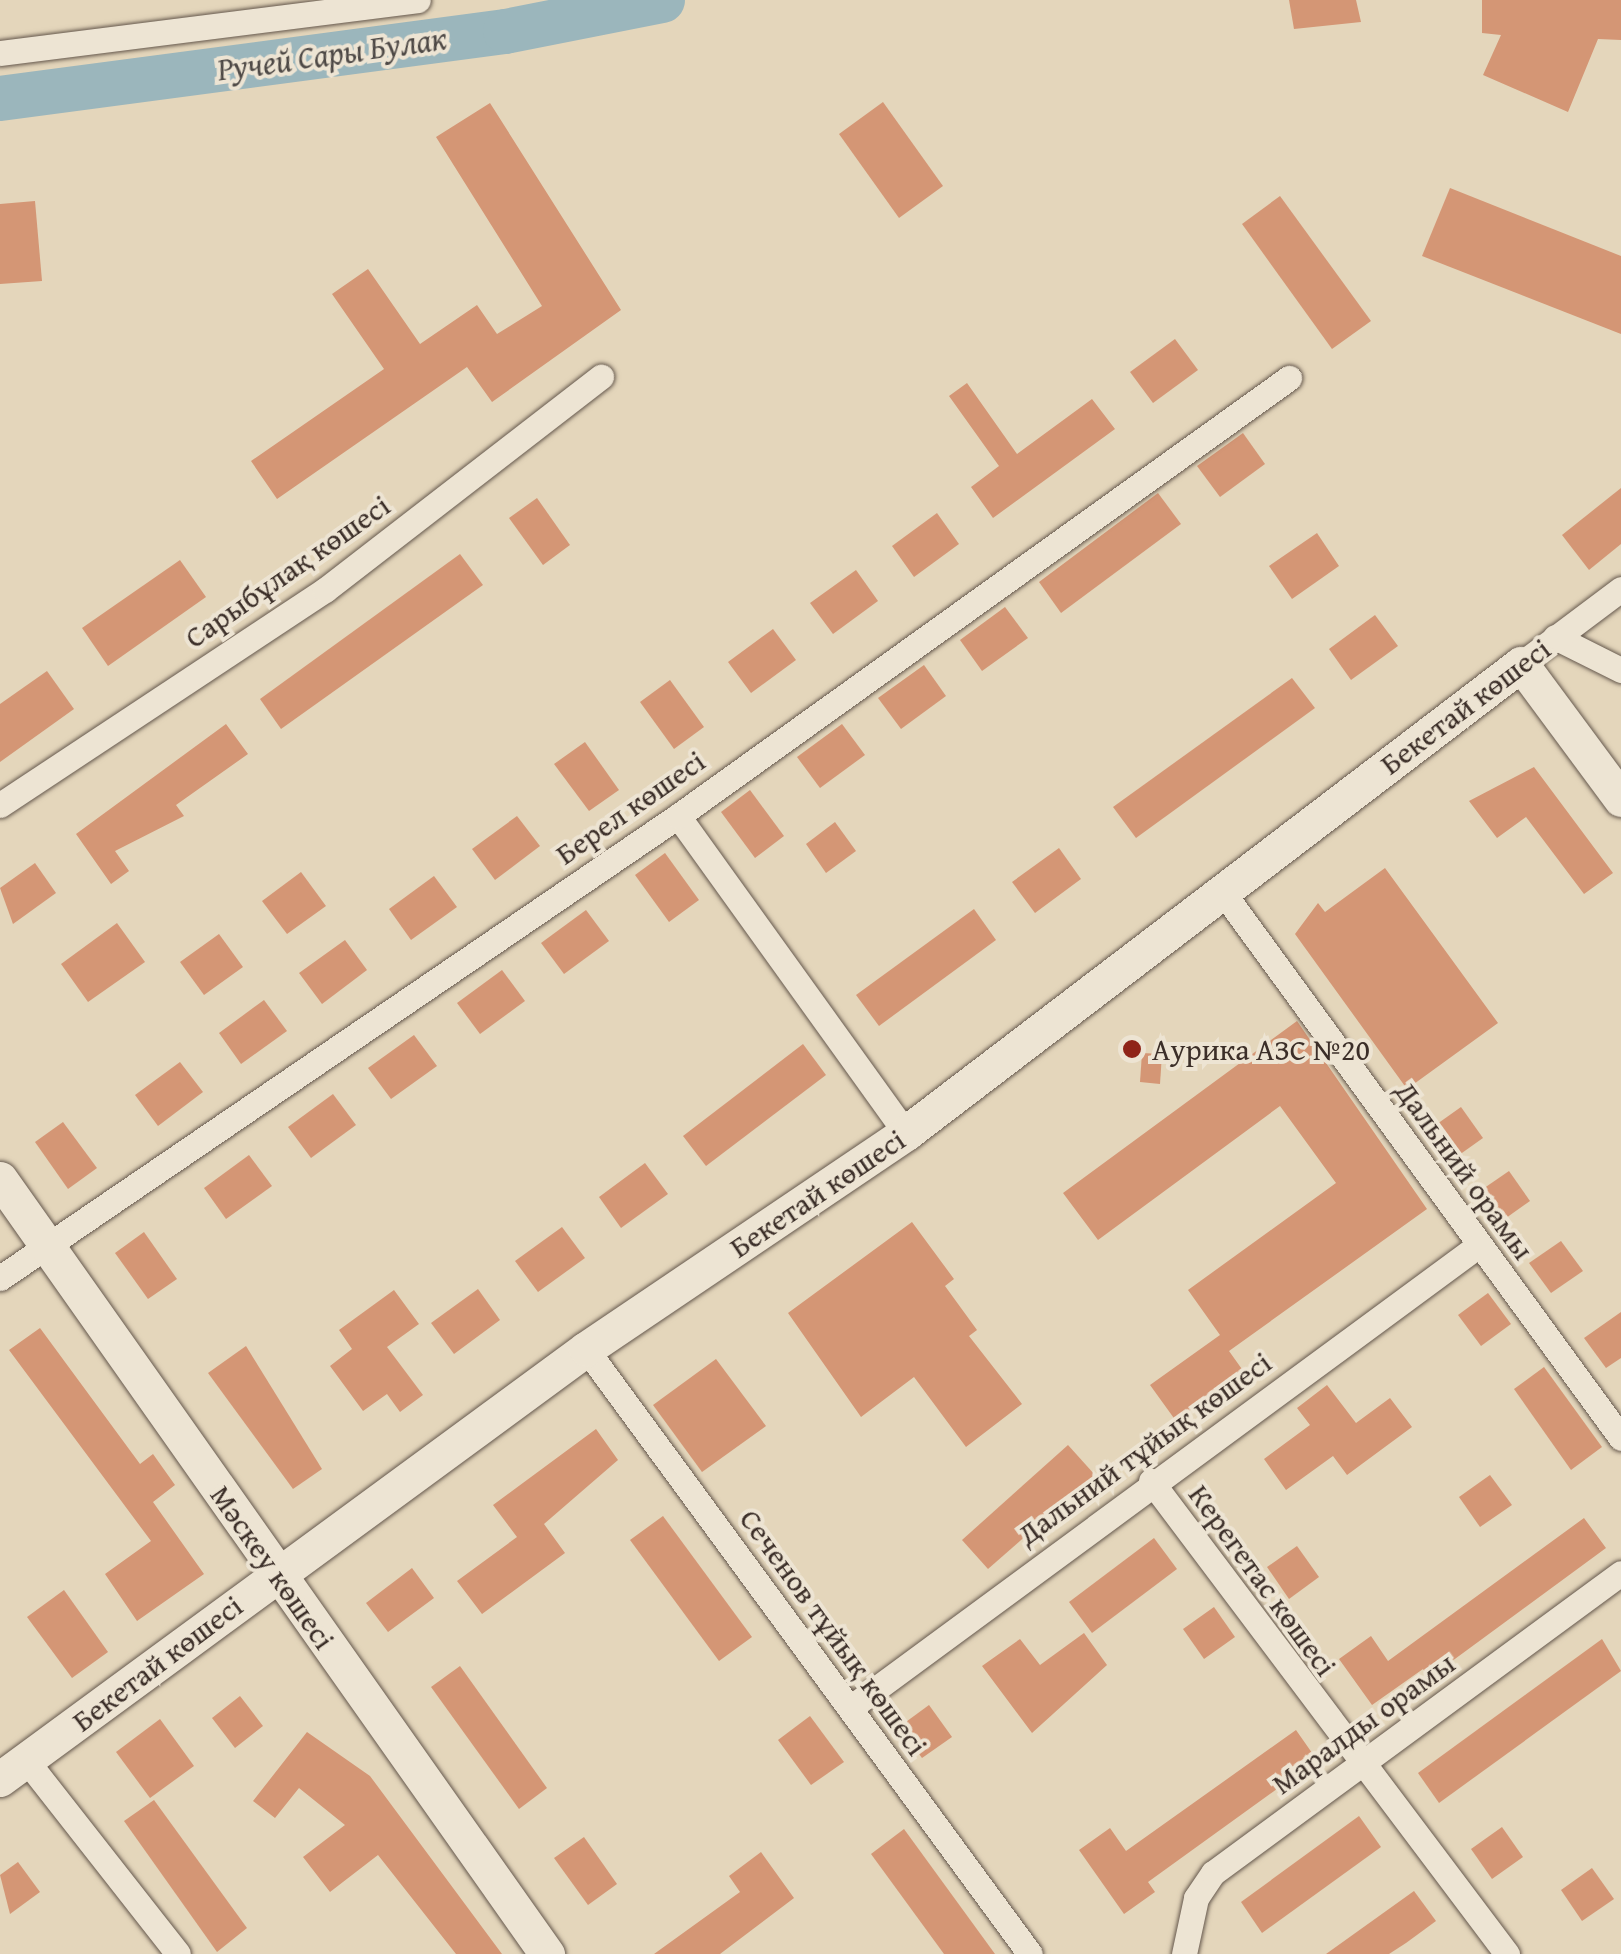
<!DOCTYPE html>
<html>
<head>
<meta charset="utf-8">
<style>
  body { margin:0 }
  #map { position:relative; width:1621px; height:1954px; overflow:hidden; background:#e4d6bb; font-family:"Gentium Book Plus",serif }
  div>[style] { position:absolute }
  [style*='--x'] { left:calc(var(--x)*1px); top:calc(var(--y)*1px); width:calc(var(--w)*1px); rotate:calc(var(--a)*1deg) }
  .river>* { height:45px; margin:-22.5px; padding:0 22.5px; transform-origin:22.5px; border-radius:22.5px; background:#9bb6bc }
  .building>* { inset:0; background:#d49675 }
  .roads { filter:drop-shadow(0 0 2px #65584d) drop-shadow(0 0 2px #65584d) }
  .street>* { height:25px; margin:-12.5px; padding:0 12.5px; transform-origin:12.5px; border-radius:12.5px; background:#ede4d3 }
  .secondary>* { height:35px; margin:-17.5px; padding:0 17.5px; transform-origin:17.5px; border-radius:17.5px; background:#ede4d3 }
  .dots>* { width:28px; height:28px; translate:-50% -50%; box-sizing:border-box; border:5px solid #ede4d3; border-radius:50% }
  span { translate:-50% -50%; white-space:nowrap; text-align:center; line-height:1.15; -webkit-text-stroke:8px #ede4d3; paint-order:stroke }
  .street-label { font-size:30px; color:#3b2e28 }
  .poi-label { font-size:30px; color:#3b2e28 }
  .left { translate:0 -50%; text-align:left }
  .water-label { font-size:32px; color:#4e4946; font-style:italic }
</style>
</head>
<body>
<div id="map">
  <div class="river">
    <i style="--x:0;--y:98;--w:509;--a:-7.56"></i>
    <i style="--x:505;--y:31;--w:160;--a:-11.2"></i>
  </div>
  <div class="building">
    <i style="clip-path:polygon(1289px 0,1356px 0,1361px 22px,1294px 29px)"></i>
    <i style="clip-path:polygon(1482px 0,1621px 0,1621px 40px,1598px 39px,1568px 112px,1483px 75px,1501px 35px,1482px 33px)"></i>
    <i style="clip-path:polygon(883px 102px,943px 186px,899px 218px,839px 134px)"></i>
    <i style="clip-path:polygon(490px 103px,621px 310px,492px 402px,467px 367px,277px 499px,251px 461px,384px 369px,332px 294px,368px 269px,420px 344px,477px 305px,497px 334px,542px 306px,436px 137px)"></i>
    <i style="clip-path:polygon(1450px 188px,1621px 256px,1621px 334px,1422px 256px)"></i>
    <i style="clip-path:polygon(1280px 196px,1371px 321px,1332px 349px,1242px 224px)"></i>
    <i style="clip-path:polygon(35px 201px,42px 281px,0 284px,0 204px)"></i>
    <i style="clip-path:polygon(1175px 339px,1198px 370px,1153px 403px,1130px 372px)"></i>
    <i style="clip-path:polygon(967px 383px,1017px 454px,1092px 399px,1115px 429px,993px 518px,971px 487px,999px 466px,949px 396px)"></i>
    <i style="clip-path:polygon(1243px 433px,1265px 464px,1220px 497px,1197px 466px)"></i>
    <i style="clip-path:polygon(1621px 488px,1621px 544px,1589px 570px,1562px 535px)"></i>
    <i style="clip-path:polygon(1158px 493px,1181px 524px,1061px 613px,1039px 582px)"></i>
    <i style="clip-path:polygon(537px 498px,570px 545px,543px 565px,509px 518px)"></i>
    <i style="clip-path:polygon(937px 513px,959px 544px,914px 577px,892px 546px)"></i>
    <i style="clip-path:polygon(1317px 533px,1339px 566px,1292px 599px,1269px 566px)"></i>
    <i style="clip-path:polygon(460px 554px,483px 585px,281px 729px,260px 699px)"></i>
    <i style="clip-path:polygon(180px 560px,206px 597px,108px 666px,82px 628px)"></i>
    <i style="clip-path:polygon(856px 570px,878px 601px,833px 634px,810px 603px)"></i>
    <i style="clip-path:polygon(1005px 607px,1028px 638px,982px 671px,960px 640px)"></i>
    <i style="clip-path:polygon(1375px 615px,1398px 646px,1351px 680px,1329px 649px)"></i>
    <i style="clip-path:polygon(773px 629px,796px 660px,751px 693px,728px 662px)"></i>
    <i style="clip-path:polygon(924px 665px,946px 696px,901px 729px,878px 698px)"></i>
    <i style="clip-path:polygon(47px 671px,74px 709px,0 762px,0 704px)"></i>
    <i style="clip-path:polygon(1292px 678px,1315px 708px,1136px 838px,1113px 807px)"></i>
    <i style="clip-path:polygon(670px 680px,704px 727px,674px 749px,640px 702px)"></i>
    <i style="clip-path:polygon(226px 724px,248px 754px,176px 805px,184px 816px,115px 851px,129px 871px,111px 884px,76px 834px)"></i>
    <i style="clip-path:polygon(842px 724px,865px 755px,820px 788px,797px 757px)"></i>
    <i style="clip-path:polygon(585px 742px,619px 790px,589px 811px,554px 764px)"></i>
    <i style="clip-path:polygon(1534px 767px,1613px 873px,1584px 894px,1526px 817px,1497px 838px,1469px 801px)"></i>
    <i style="clip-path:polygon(750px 790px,784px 836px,755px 858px,721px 812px)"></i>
    <i style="clip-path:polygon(517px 816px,540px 846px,495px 880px,472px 849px)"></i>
    <i style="clip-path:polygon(835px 822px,856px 851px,826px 873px,806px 844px)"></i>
    <i style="clip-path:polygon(1059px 848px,1081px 879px,1035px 913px,1012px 882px)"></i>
    <i style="clip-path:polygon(665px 853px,699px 900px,669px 922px,635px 875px)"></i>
    <i style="clip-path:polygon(35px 863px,56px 893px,13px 924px,0 888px)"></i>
    <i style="clip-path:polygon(1385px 868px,1498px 1023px,1407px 1089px,1295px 934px,1318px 903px,1325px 912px)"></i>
    <i style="clip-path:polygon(301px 872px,326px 906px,287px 934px,262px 901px)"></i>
    <i style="clip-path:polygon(434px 876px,457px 907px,411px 940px,389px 909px)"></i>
    <i style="clip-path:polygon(974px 909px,996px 940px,879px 1026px,856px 995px)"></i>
    <i style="clip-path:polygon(586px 910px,609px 941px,564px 974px,541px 943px)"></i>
    <i style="clip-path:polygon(117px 923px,145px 962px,88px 1002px,61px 964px)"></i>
    <i style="clip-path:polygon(219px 934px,243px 967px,204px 995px,180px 962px)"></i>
    <i style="clip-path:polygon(345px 940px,367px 970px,322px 1004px,299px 973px)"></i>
    <i style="clip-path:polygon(502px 970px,525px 1001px,480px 1034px,457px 1003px)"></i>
    <i style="clip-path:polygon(264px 1000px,287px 1031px,241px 1064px,219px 1033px)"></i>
    <i style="clip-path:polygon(1297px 1021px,1427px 1209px,1229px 1351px,1244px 1372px,1176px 1421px,1150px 1385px,1220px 1335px,1188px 1290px,1336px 1183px,1280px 1106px,1098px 1240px,1063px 1193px)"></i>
    <i style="clip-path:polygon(414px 1035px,437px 1066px,391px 1099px,368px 1068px)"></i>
    <i style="clip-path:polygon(803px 1044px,826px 1075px,706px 1166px,683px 1136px)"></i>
    <i style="clip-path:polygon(1142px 1053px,1162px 1054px,1160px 1084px,1140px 1082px)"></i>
    <i style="clip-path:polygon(180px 1062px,203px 1092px,158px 1126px,135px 1095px)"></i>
    <i style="clip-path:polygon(333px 1094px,356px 1125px,311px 1158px,288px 1127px)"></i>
    <i style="clip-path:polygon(1461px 1107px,1483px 1138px,1452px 1160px,1430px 1129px)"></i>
    <i style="clip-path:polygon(63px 1122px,97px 1168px,68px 1189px,35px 1142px)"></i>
    <i style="clip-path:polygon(249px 1155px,272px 1186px,226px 1219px,204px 1188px)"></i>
    <i style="clip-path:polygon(645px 1163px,668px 1194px,621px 1228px,599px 1197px)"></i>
    <i style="clip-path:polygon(1509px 1171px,1530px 1201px,1499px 1223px,1477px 1193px)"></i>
    <i style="clip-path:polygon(912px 1222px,954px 1279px,945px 1286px,977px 1330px,969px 1336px,1022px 1404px,966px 1447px,914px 1377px,861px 1417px,788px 1313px)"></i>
    <i style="clip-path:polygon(562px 1227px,585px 1258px,538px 1292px,515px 1261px)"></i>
    <i style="clip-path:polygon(144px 1232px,177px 1279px,148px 1299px,115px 1253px)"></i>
    <i style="clip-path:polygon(1561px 1241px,1583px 1271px,1551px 1293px,1529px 1263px)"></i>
    <i style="clip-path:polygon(478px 1289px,500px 1320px,454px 1354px,431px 1323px)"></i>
    <i style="clip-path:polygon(394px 1290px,419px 1324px,387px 1347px,423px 1395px,400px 1412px,387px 1394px,363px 1411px,330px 1366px,352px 1349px,339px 1330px)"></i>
    <i style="clip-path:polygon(1488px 1293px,1511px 1324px,1481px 1346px,1458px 1315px)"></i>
    <i style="clip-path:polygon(1621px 1312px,1621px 1358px,1606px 1368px,1584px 1338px)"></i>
    <i style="clip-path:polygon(40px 1328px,140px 1464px,153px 1454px,175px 1485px,153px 1502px,204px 1574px,137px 1621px,105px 1574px,151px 1541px,9px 1350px)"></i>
    <i style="clip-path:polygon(246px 1346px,322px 1469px,293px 1489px,208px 1373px)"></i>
    <i style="clip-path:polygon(716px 1359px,766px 1426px,702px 1472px,653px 1405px)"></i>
    <i style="clip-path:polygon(1544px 1367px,1602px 1447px,1571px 1470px,1514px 1389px)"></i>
    <i style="clip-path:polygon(1327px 1385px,1356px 1423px,1390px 1398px,1412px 1427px,1347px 1475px,1333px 1456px,1286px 1490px,1264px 1459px,1310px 1425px,1297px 1408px)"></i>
    <i style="clip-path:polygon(596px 1429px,618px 1460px,544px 1524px,565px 1553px,482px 1614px,457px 1581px,517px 1537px,493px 1505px)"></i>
    <i style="clip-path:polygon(1068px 1445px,1095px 1475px,988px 1569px,962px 1540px)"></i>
    <i style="clip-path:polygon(1490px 1475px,1512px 1505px,1480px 1527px,1459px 1497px)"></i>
    <i style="clip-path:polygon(663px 1516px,752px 1637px,719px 1661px,630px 1540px)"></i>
    <i style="clip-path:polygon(1584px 1518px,1606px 1548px,1429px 1678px,1423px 1669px,1372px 1705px,1339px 1659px,1371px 1636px,1388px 1661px)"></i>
    <i style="clip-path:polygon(1154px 1538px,1177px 1569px,1092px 1633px,1069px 1602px)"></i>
    <i style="clip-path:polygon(1297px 1546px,1319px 1577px,1289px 1599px,1267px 1567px)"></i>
    <i style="clip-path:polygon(412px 1568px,434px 1598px,388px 1632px,366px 1603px)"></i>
    <i style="clip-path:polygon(64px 1590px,108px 1652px,72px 1678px,27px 1617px)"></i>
    <i style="clip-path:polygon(1214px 1607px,1235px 1637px,1204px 1659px,1183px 1629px)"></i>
    <i style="clip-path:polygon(1084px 1633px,1107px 1665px,1032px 1733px,982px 1666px,1020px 1639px,1040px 1665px)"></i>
    <i style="clip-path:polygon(1602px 1639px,1621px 1671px,1439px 1803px,1418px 1773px)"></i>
    <i style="clip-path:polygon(460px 1666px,547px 1788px,519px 1809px,431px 1687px)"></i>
    <i style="clip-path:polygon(240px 1696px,263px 1726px,235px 1748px,212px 1718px)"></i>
    <i style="clip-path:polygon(929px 1705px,952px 1737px,922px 1758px,899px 1727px)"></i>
    <i style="clip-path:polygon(810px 1716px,844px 1762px,811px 1785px,778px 1740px)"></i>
    <i style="clip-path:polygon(160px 1719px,194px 1766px,150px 1798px,116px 1752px)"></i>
    <i style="clip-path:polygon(1296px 1730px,1317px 1760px,1148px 1882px,1155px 1892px,1124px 1914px,1079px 1850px,1110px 1828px,1126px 1851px)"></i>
    <i style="clip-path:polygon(307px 1732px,370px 1776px,502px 1954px,456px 1954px,378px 1855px,330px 1892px,303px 1857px,345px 1825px,299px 1788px,275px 1818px,253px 1801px)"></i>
    <i style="clip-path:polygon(154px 1800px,247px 1928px,217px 1952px,124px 1821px)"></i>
    <i style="clip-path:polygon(1359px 1816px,1381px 1847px,1262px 1933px,1241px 1902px)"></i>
    <i style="clip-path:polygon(1502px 1827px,1523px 1857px,1492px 1879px,1471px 1849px)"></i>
    <i style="clip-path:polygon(904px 1829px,995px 1954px,944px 1954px,871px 1854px)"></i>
    <i style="clip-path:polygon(584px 1837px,617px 1884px,588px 1905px,554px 1858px)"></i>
    <i style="clip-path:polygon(761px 1852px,794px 1898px,720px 1954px,654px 1954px,740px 1892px,729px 1876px)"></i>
    <i style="clip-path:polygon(18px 1862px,40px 1892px,10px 1914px,0 1875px)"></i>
    <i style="clip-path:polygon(1592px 1868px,1614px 1899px,1582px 1921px,1561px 1890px)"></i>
    <i style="clip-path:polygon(1414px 1891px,1436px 1921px,1406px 1943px,1389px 1954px,1326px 1954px)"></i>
  </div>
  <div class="roads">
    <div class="street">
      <i style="--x:0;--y:53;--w:421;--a:-7.2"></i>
      <i style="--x:1555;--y:637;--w:74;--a:26.6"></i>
      <i style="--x:1521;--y:664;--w:125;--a:-36.9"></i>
      <i style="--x:0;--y:805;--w:390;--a:-33.5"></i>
      <i style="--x:325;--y:590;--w:349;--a:-37.7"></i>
      <i style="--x:678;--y:816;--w:390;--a:54.3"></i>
      <i style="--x:1222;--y:891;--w:677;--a:53.89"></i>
      <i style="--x:0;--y:1278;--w:820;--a:-34.27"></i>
      <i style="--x:678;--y:816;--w:752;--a:-35.64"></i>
      <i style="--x:586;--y:1349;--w:750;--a:53.73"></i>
      <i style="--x:1151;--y:1481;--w:592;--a:53.03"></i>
      <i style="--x:850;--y:1708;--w:781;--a:-36.36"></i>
      <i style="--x:26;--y:1760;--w:246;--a:51.9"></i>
      <i style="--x:1184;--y:1954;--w:57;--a:-77.9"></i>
      <i style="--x:1196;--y:1898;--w:30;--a:-56"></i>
      <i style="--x:1213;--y:1873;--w:506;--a:-36.33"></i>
    </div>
    <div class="secondary">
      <i style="--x:0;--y:1179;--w:949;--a:54.79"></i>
      <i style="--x:0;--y:1779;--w:727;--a:-36.27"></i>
      <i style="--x:586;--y:1349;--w:386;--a:-34"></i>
      <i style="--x:906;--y:1133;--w:773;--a:-37.33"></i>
      <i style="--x:1521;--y:664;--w:168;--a:53.5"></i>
    </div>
  </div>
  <div class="dots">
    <i style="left:1132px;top:1049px;background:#8f2418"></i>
  </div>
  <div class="street-label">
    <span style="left:287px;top:571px;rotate:-35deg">Сарыбұлақ көшесі</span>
    <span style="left:1465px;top:706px;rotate:-37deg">Бекетай көшесі</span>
    <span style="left:630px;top:807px;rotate:-35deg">Берел көшесі</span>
    <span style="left:1465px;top:1170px;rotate:54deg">Дальний орамы</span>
    <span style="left:817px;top:1193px;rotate:-34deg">Бекетай көшесі</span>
    <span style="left:1144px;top:1448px;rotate:-36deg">Дальний тұйық көшесі</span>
    <span style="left:273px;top:1567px;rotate:55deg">Мәскеу көшесі</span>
    <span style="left:1263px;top:1580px;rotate:54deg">Керегетас көшесі</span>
    <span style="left:834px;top:1632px;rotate:54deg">Сеченов тұйық көшесі</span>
    <span style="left:157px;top:1663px;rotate:-37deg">Бекетай көшесі</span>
    <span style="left:1363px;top:1723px;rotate:-36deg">Маралды орамы</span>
  </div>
  <div class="poi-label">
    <span class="left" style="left:1152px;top:1049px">Аурика АЗС №20</span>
  </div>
  <div class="water-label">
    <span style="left:332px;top:54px;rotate:-8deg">Ручей Сары Булак</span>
  </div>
</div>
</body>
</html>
